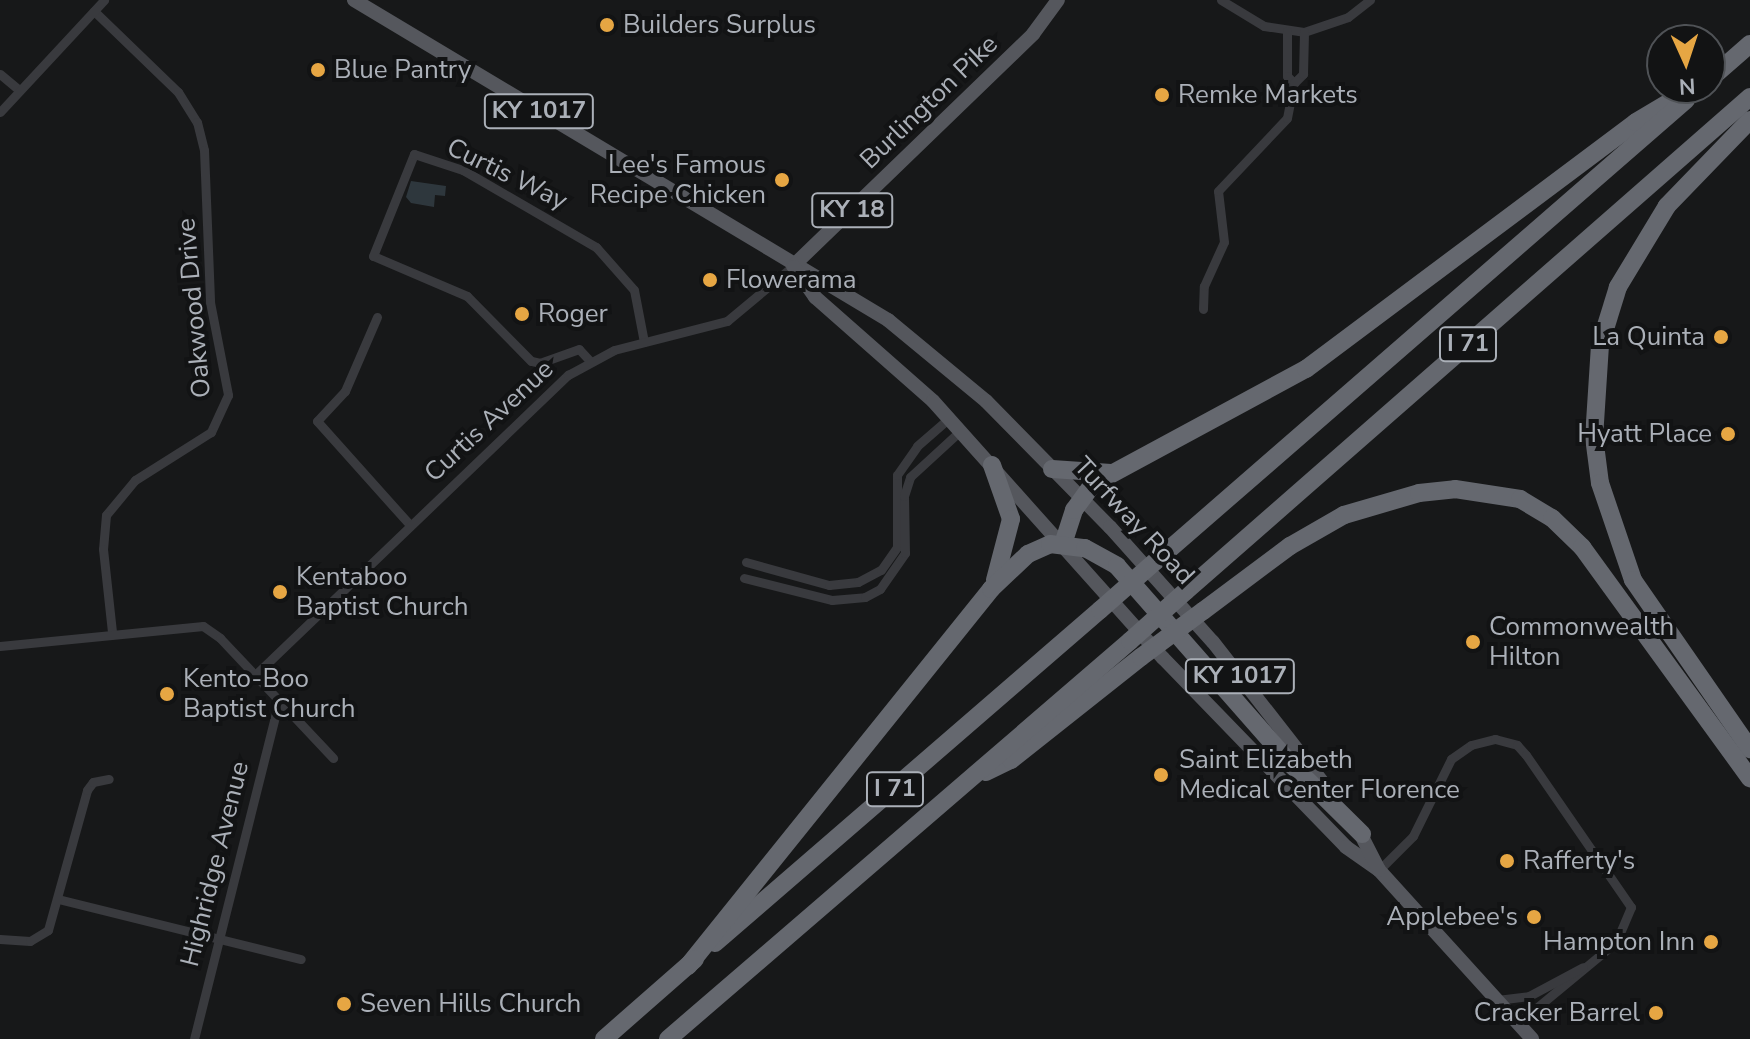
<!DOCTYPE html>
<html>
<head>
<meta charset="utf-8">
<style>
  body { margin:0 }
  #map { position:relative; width:1750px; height:1039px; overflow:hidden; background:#171819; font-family:"Nunito Sans",sans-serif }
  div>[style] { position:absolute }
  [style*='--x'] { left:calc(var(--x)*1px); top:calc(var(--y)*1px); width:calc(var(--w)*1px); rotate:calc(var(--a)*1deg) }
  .water>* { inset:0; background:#2e373d }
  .street>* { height:9px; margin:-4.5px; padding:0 4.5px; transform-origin:4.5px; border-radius:4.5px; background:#393a3e }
  .primary>* { height:14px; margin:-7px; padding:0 7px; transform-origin:7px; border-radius:7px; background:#55575d }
  .highway>* { height:18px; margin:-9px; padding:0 9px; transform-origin:9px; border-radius:9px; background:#65686f }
  .highway-bridge>* { height:18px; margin:-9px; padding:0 9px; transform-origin:9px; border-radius:9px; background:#65686f }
  .dots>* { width:22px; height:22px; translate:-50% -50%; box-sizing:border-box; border:4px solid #121314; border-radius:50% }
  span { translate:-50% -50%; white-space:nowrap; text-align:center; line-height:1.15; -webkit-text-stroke:8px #121314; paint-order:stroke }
  .shield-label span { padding:2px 6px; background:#121314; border:2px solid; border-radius:6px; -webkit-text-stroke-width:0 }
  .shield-label { font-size:24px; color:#abb0b8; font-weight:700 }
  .poi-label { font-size:26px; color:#abb0b8 }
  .left { translate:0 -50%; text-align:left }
  .right { translate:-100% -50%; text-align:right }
  .street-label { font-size:26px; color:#abb0b8 }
  .north { position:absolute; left:1646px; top:24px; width:80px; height:80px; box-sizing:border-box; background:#121314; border:2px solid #4f5256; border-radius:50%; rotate:177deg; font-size:22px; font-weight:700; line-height:32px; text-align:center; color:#abb0b8 }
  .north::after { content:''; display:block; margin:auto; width:28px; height:36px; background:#e6a643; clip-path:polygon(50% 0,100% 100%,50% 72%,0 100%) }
</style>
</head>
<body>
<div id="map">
  <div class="water">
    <i style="clip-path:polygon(411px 181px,446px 186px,445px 196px,435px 195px,434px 207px,411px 203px,406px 197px)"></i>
  </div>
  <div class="street">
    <i style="--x:1221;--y:0;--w:50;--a:31.2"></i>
    <i style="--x:1264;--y:26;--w:40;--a:8.5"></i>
    <i style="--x:1304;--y:32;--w:46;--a:-18.8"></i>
    <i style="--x:1348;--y:17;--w:28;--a:-38"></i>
    <i style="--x:94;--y:11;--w:117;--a:44"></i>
    <i style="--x:178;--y:92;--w:36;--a:58"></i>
    <i style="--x:197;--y:122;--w:29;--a:76"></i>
    <i style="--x:204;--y:150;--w:152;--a:87.7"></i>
    <i style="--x:210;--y:302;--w:95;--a:79"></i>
    <i style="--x:228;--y:395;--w:41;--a:114.7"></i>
    <i style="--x:211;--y:432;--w:90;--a:147.7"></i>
    <i style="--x:135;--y:480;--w:45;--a:129.6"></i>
    <i style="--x:106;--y:515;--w:34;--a:95"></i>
    <i style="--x:103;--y:549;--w:83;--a:83.8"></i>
    <i style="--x:1287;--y:31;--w:45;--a:90"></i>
    <i style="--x:1287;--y:76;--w:10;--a:45"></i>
    <i style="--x:0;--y:74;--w:23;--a:40"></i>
    <i style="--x:0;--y:112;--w:153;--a:-47.1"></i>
    <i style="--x:1203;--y:309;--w:23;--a:-88"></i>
    <i style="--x:1204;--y:286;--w:48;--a:-65.6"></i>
    <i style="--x:1224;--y:242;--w:51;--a:-96.7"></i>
    <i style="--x:1218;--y:191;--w:100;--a:-46.6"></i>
    <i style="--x:1287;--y:118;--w:36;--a:-79"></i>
    <i style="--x:1294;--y:83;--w:13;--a:-45"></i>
    <i style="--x:1303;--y:74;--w:42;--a:-88.6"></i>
    <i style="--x:377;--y:317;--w:81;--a:113.4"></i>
    <i style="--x:345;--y:391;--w:41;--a:133"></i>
    <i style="--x:317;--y:421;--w:140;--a:48.2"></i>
    <i style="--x:590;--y:361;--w:16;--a:-133"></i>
    <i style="--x:579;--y:349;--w:41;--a:160.3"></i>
    <i style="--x:540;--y:363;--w:9;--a:-167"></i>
    <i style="--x:531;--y:361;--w:91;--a:-134.6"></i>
    <i style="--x:467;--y:296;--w:102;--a:-156.9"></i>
    <i style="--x:373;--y:256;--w:110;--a:-68.1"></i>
    <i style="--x:414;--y:154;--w:52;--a:18.1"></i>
    <i style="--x:463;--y:170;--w:154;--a:30.1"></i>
    <i style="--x:596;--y:247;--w:57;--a:48.5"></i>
    <i style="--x:634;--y:290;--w:53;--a:79.1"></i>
    <i style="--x:746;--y:562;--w:86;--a:15.5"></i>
    <i style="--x:829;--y:585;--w:29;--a:-6"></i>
    <i style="--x:858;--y:582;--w:26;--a:-28"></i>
    <i style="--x:881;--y:570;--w:28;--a:-55"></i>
    <i style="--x:897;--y:547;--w:72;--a:-90"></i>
    <i style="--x:897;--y:475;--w:35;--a:-55"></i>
    <i style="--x:917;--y:446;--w:41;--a:-41.1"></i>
    <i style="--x:744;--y:578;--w:91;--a:14"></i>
    <i style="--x:832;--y:600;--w:33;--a:-5"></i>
    <i style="--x:865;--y:597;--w:17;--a:-28"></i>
    <i style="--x:880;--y:589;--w:44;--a:-55.2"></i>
    <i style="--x:905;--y:553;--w:57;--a:-91"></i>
    <i style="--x:904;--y:496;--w:20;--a:-72"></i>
    <i style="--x:910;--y:477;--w:68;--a:-42.6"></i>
    <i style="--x:0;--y:646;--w:204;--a:-5.6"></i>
    <i style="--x:203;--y:626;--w:21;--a:35"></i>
    <i style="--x:220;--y:638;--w:165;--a:46.7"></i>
    <i style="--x:255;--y:675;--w:434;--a:-43.8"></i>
    <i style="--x:568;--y:375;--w:52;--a:-28.5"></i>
    <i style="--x:614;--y:350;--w:117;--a:-14.4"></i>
    <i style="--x:727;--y:321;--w:86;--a:-39.8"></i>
    <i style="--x:1379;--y:870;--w:48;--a:-45"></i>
    <i style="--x:1413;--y:836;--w:86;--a:-63.7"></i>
    <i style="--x:1451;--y:759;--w:24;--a:-35"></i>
    <i style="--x:1471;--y:745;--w:25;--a:-14"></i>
    <i style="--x:1495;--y:739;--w:23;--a:15"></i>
    <i style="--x:1517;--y:745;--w:13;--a:48"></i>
    <i style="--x:1526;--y:755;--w:185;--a:55.4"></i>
    <i style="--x:1631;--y:907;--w:38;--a:113"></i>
    <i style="--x:1616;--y:942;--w:127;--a:140.4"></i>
    <i style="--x:58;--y:899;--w:250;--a:13.9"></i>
    <i style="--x:0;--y:939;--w:30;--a:4"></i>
    <i style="--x:30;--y:941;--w:21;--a:-31"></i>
    <i style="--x:48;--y:930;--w:145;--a:-74.4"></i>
    <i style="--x:87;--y:790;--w:10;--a:-53"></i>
    <i style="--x:93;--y:782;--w:16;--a:-11"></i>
    <i style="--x:1497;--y:1000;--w:32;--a:-7"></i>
    <i style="--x:1529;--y:996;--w:61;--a:-28.2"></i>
    <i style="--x:194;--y:1039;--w:349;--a:-75.9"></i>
  </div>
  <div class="primary">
    <i style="--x:354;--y:0;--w:623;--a:30.93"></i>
    <i style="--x:888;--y:320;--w:127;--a:39.6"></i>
    <i style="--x:986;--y:401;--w:177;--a:45.5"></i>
    <i style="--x:1110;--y:527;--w:154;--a:48.2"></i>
    <i style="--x:1213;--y:642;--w:198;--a:52"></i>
    <i style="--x:793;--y:266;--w:334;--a:-44"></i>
    <i style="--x:1033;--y:34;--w:42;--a:-53.7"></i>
    <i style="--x:794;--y:267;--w:37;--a:55"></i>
    <i style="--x:815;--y:297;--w:157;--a:41.4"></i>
    <i style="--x:933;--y:401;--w:345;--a:48.2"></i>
    <i style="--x:1163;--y:658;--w:263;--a:45.9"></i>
    <i style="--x:1346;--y:847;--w:40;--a:34.9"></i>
    <i style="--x:1379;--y:870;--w:228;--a:47.8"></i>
    <i style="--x:1357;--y:827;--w:48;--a:62.9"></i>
  </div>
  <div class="highway">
    <i style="--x:1710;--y:79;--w:53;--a:-41.2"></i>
    <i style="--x:1750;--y:120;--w:120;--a:134"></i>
    <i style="--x:1667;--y:206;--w:95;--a:121.2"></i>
    <i style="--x:1618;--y:287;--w:61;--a:107.2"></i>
    <i style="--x:1600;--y:345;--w:92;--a:93.7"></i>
    <i style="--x:1594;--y:437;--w:46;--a:82.6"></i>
    <i style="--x:1600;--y:483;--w:102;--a:71.2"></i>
    <i style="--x:1633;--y:580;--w:206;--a:55.3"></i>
    <i style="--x:992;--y:465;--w:57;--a:70.6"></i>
    <i style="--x:1011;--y:519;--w:63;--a:104.7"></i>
    <i style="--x:1052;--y:469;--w:59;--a:3.9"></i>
    <i style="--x:1063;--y:544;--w:36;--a:-72"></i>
    <i style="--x:1074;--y:510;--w:32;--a:-54"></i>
    <i style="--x:1093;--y:484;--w:242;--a:-28.4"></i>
    <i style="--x:1306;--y:369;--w:412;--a:-36.8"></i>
    <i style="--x:1636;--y:122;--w:66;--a:-30.8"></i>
    <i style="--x:1157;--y:560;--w:701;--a:-41.01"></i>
    <i style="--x:1186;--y:591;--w:750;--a:-41.21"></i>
    <i style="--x:1203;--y:611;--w:109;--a:-36.8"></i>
    <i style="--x:1290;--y:546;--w:62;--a:-29.9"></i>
    <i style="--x:1344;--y:515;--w:78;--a:-16.3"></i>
    <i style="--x:1419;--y:493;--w:36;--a:-6"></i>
    <i style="--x:1455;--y:489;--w:66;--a:8.7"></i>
    <i style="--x:1520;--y:499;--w:37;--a:31"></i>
    <i style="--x:1552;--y:518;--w:42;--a:44"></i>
    <i style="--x:1582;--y:547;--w:286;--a:54"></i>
    <i style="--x:986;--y:772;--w:28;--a:-26"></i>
    <i style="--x:1011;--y:760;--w:166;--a:-38.4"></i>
    <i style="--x:715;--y:943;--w:509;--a:-40.86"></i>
    <i style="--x:688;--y:966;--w:484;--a:-51.2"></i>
    <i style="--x:991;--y:589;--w:51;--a:-43.4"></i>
    <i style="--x:1028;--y:554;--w:24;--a:-24"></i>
    <i style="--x:1050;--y:544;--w:35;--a:7"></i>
    <i style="--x:1085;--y:548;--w:37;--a:29"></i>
    <i style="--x:1117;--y:566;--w:266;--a:48.7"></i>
    <i style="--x:1293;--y:766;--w:97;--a:44.6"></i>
    <i style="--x:604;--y:1039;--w:121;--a:-41.3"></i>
    <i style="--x:668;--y:1039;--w:610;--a:-40.74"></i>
  </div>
  <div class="highway-bridge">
    <i style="--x:1100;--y:610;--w:76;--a:-41.3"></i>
    <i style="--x:1130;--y:641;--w:75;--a:-41.8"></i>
    <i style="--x:1141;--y:657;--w:77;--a:-36.6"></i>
  </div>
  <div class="dots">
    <i style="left:607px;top:25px;background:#e6a643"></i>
    <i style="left:318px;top:70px;background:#e6a643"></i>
    <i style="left:1162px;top:95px;background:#e6a643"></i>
    <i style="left:782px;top:180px;background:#e6a643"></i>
    <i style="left:710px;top:280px;background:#e6a643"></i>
    <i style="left:522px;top:314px;background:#e6a643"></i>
    <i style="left:1721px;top:337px;background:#e6a643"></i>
    <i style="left:1728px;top:434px;background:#e6a643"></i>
    <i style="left:280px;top:592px;background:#e6a643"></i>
    <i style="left:1473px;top:642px;background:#e6a643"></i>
    <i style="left:167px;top:694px;background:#e6a643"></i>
    <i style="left:1161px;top:775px;background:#e6a643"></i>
    <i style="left:1507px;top:861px;background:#e6a643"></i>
    <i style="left:1534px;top:917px;background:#e6a643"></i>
    <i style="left:1711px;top:942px;background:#e6a643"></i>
    <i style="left:344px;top:1004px;background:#e6a643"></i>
    <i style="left:1656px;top:1013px;background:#e6a643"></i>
  </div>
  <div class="shield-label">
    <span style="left:539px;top:111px">KY 1017</span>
    <span style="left:852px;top:210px">KY 18</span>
    <span style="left:1468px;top:344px">I 71</span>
    <span style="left:1240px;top:676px">KY 1017</span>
    <span style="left:895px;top:789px">I 71</span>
  </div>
  <div class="poi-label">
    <span class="left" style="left:623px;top:25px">Builders Surplus</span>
    <span class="left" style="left:334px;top:70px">Blue Pantry</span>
    <span class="left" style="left:1178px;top:95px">Remke Markets</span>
    <span class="right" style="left:766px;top:180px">Lee's Famous<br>Recipe Chicken</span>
    <span class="left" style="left:726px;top:280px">Flowerama</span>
    <span class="left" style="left:538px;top:314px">Roger</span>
    <span class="right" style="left:1705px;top:337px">La Quinta</span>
    <span class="right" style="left:1712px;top:434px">Hyatt Place</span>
    <span class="left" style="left:296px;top:592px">Kentaboo<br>Baptist Church</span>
    <span class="left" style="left:1489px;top:642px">Commonwealth<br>Hilton</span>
    <span class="left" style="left:183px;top:694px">Kento-Boo<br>Baptist Church</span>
    <span class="left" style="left:1179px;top:775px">Saint Elizabeth<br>Medical Center Florence</span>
    <span class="left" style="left:1523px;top:861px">Rafferty's</span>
    <span class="right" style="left:1518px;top:917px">Applebee's</span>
    <span class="right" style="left:1695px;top:942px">Hampton Inn</span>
    <span class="left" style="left:360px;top:1004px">Seven Hills Church</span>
    <span class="right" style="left:1640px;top:1013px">Cracker Barrel</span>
  </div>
  <div class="street-label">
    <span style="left:929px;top:102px;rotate:-44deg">Burlington Pike</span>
    <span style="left:507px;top:174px;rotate:26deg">Curtis Way</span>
    <span style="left:194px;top:308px;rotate:-95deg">Oakwood Drive</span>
    <span style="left:489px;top:421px;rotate:-43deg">Curtis Avenue</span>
    <span style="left:1134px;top:521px;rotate:47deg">Turfway Road</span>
    <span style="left:215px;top:864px;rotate:-76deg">Highridge Avenue</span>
  </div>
  <div class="north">N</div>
</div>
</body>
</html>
